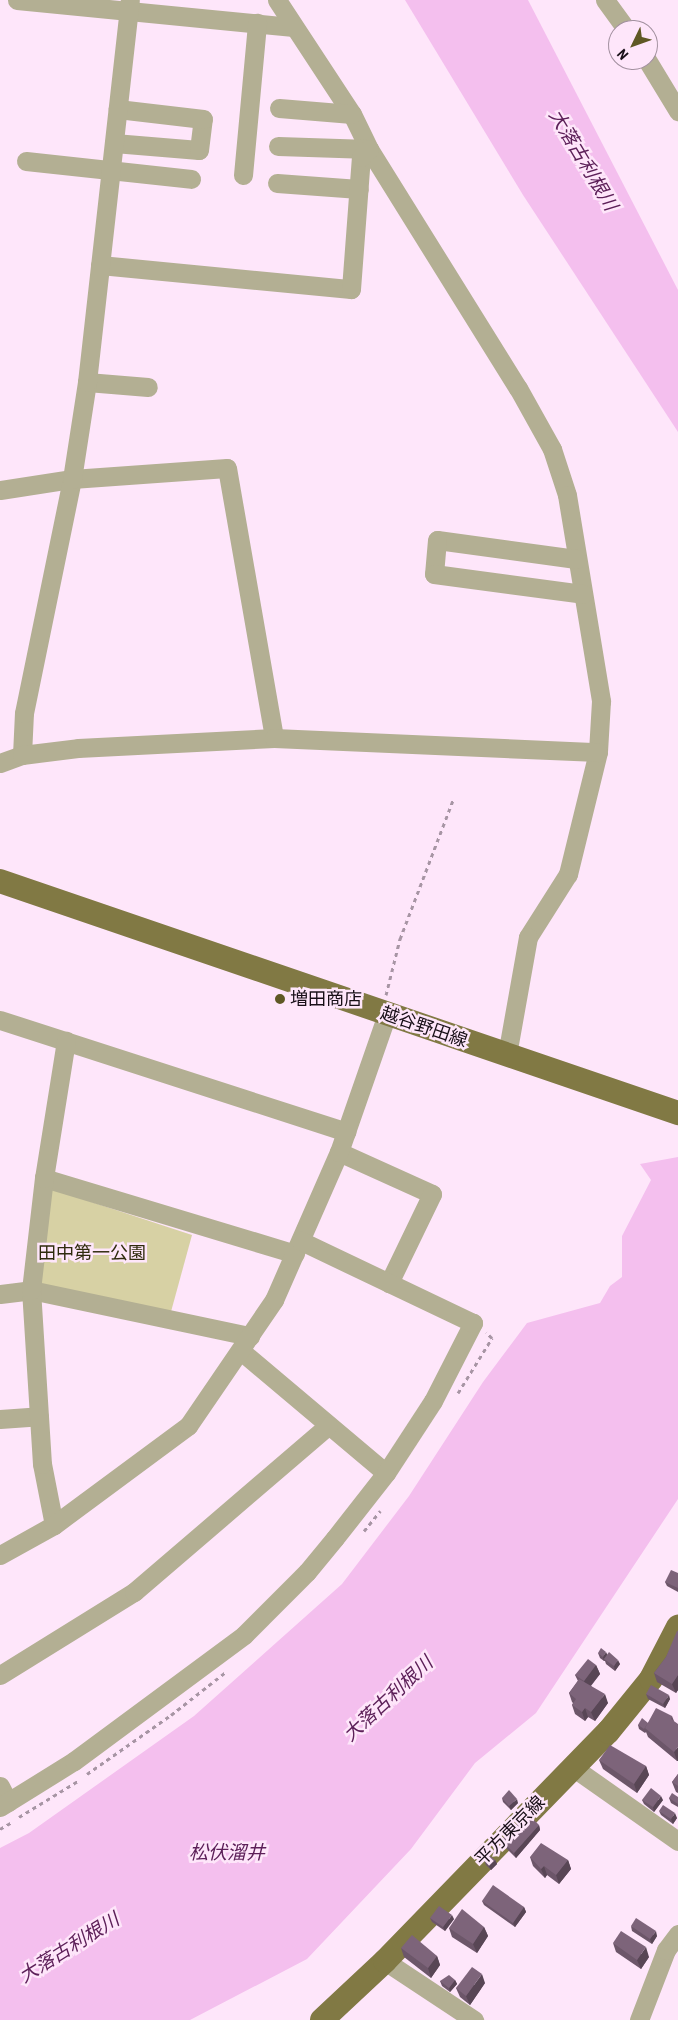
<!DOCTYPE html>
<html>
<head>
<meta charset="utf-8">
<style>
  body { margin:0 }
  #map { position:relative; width:678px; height:2020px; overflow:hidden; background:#fee6fa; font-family:"Roboto Condensed","Noto Sans JP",sans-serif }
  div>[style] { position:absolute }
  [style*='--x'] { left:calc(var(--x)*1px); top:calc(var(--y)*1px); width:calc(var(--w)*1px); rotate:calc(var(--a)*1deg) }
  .green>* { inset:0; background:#d7d1a4 }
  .water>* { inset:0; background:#f4bfee }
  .path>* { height:3px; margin-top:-1.5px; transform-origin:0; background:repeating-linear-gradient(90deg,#a795a4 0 4px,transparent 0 8px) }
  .minor>* { height:19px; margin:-9.5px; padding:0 9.5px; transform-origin:9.5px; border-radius:9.5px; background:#b3af93 }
  .major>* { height:24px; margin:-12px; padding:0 12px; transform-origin:12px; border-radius:12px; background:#817944 }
  .wall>* { inset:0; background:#6c5669 }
  .shaded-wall>* { inset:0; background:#584655 }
  .building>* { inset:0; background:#7d647a }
  .dots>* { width:14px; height:14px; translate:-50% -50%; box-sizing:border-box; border:2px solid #fee6fa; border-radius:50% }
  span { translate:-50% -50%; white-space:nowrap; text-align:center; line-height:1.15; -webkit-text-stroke:5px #fee6fa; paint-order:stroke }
  .poi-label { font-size:18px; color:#180f17 }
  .left { translate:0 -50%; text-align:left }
  .street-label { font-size:18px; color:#180f17 }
  .park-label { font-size:18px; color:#2f2b0d }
  .water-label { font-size:19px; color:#5d2059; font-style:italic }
  .north { position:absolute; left:608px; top:20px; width:50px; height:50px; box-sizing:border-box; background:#fee6fa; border:1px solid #a2909f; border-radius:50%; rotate:228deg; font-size:14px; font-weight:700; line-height:20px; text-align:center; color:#180f17 }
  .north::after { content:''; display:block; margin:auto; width:18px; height:22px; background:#5f5824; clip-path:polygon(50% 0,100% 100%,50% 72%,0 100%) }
</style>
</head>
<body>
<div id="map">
  <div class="green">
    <i style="clip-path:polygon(52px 1189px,192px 1235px,169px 1319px,36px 1291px)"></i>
  </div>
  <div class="water">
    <i style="clip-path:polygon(405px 0,528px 0,678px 290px,678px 432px,523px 195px)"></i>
    <i style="clip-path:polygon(678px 1157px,678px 1499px,536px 1713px,475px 1763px,411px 1849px,307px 1959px,190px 2020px,0 2020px,0 1848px,29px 1833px,194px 1716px,342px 1584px,409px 1496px,483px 1382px,527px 1323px,600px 1303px,610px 1286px,622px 1277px,622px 1236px,651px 1180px,640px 1164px)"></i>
  </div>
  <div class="path">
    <i style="--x:386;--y:995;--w:58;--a:-76"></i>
    <i style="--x:400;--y:939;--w:149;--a:-69.1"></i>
    <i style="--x:458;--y:1393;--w:65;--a:-58.3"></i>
    <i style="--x:492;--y:1338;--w:8;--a:-135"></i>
    <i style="--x:364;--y:1531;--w:26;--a:-51"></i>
    <i style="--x:87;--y:1774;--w:103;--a:-35.1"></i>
    <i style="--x:171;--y:1715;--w:71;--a:-38.2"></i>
    <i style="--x:19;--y:1817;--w:69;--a:-31.4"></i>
    <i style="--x:0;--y:1829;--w:14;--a:-30"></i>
  </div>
  <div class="minor">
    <i style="--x:17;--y:0;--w:278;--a:5.6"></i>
    <i style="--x:277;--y:0;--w:136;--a:56.7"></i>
    <i style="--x:352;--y:114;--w:39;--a:64"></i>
    <i style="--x:369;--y:149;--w:282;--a:58.1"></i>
    <i style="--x:518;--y:388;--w:70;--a:60.9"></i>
    <i style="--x:552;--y:449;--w:48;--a:71.9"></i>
    <i style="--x:567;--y:495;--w:209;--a:80.6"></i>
    <i style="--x:601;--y:701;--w:51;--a:93.4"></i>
    <i style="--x:598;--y:752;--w:126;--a:103.8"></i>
    <i style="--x:568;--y:874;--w:75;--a:122.4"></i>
    <i style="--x:528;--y:937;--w:120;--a:100.1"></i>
    <i style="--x:605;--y:0;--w:37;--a:54"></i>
    <i style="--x:647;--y:60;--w:60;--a:58.7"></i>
    <i style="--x:279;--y:108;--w:73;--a:4.7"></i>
    <i style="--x:114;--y:143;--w:85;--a:4.7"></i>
    <i style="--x:199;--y:150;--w:31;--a:-83"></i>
    <i style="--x:203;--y:119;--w:86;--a:-173.3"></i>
    <i style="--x:278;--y:146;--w:91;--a:1.9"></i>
    <i style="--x:26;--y:161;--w:166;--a:6.2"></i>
    <i style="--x:243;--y:175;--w:153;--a:-84.7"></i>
    <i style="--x:277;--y:183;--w:82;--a:4.2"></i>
    <i style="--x:100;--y:265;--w:252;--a:5.5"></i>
    <i style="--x:351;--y:289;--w:132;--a:-85.7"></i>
    <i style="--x:361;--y:157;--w:11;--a:-45"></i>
    <i style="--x:87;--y:382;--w:61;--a:4.7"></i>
    <i style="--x:0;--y:490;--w:73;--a:-8.7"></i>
    <i style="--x:72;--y:479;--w:155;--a:-4.1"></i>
    <i style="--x:227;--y:468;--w:274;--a:80.1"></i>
    <i style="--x:576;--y:559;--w:140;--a:-172.2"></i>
    <i style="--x:437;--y:540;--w:34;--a:95"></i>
    <i style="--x:434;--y:574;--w:150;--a:7.6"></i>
    <i style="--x:22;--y:755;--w:42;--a:-87.3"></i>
    <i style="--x:24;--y:713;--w:239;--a:-78.4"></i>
    <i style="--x:72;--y:479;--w:98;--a:-81.2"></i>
    <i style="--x:87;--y:382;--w:384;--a:-83.6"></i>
    <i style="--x:0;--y:763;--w:23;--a:-20"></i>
    <i style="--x:22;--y:755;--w:56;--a:-7.1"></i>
    <i style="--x:78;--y:748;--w:196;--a:-2.9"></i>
    <i style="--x:274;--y:738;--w:324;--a:2.5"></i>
    <i style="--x:0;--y:1020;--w:364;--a:17.9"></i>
    <i style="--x:339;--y:1152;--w:102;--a:24.3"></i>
    <i style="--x:432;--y:1194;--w:99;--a:115.8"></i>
    <i style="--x:44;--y:1178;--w:262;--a:16.8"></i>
    <i style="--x:0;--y:1294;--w:31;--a:-7"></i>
    <i style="--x:31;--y:1290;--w:224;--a:11.9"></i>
    <i style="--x:241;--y:1351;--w:189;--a:40.1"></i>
    <i style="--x:0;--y:1419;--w:39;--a:-4"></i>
    <i style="--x:54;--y:1525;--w:62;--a:-101.1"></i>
    <i style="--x:42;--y:1464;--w:174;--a:-93.6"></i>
    <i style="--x:31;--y:1290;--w:113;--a:-83.4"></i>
    <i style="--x:44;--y:1178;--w:139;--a:-80.9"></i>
    <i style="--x:0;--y:1555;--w:62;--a:-29.1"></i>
    <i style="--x:54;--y:1525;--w:167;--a:-36.5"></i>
    <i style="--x:188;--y:1426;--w:153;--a:-55.7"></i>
    <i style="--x:274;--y:1300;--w:162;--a:-66.3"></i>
    <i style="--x:339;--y:1152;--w:146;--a:-70.8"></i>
    <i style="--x:0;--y:1675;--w:158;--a:-31.8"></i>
    <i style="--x:134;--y:1592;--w:255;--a:-40.6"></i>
    <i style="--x:574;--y:1768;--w:127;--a:35.1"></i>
    <i style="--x:0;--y:1786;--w:18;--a:63"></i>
    <i style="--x:0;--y:1807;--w:87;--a:-31.9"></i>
    <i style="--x:74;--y:1761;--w:212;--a:-36.5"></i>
    <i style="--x:244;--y:1635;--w:89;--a:-45"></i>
    <i style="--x:307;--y:1572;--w:44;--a:-50.5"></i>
    <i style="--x:335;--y:1538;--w:83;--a:-51.9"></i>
    <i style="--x:386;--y:1473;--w:86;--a:-56.9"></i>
    <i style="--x:433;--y:1401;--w:88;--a:-62.9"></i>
    <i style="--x:473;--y:1323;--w:191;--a:-154.5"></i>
    <i style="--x:385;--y:1961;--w:107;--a:33.5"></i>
    <i style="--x:639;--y:2020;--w:75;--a:-68.9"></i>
    <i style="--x:666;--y:1950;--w:20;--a:-53"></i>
  </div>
  <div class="major">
    <i style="--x:0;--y:881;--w:717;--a:18.89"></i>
    <i style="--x:322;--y:2020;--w:86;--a:-43.1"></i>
    <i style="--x:385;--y:1961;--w:320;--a:-45.8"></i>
    <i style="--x:608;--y:1732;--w:68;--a:-50.9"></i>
    <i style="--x:651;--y:1679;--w:59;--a:-62.6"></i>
  </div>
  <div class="wall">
    <i style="clip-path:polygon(678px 1573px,678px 1592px,667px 1586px,665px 1582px)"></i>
    <i style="clip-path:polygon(678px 1631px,678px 1690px,676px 1693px,657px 1682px,654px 1673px,666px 1657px)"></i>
    <i style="clip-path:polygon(598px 1653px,607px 1655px,620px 1664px,615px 1671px,606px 1664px,605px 1661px,604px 1661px,600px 1658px)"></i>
    <i style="clip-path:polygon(596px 1665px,600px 1674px,591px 1686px,608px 1703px,595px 1721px,588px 1717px,585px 1721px,575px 1714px,572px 1705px,573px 1703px,572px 1702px,569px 1693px,578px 1681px,575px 1675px)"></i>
    <i style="clip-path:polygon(646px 1694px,670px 1699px,665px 1708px,648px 1699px)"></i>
    <i style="clip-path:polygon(672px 1716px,674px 1721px,677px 1761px,648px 1737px,646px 1732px,645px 1733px,639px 1729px,638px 1725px,648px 1723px)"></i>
    <i style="clip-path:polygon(599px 1760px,646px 1766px,649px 1775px,637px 1793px,603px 1769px)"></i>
    <i style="clip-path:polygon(678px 1774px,678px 1793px,676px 1792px,672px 1782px)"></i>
    <i style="clip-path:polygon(678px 1797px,678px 1807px,671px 1803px,669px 1798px)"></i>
    <i style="clip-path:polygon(502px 1798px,518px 1803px,511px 1810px,503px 1802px)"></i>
    <i style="clip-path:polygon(642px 1800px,663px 1800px,654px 1812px,644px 1804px)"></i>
    <i style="clip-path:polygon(659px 1811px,677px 1818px,673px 1824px,661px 1815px)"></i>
    <i style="clip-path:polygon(539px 1825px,540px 1830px,516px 1858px,503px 1845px,501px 1840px)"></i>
    <i style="clip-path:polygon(530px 1857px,568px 1860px,571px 1869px,559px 1884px,547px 1875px,545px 1878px,533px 1866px)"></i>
    <i style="clip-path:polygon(484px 1860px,495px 1860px,497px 1864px,491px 1870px,486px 1865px)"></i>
    <i style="clip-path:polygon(482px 1901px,524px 1907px,526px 1912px,515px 1927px,484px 1905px)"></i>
    <i style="clip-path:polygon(430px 1918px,454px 1919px,445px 1931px,432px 1922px)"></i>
    <i style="clip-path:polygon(631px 1926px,657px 1936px,652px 1944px,632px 1931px)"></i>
    <i style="clip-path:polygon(484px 1927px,488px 1936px,477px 1953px,452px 1937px,449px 1928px)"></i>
    <i style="clip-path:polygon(613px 1943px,649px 1957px,641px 1969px,616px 1952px)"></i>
    <i style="clip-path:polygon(401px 1948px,437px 1956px,440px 1965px,431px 1978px,404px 1957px)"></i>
    <i style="clip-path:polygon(455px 1980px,457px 1984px,450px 1992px,442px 1986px,440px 1981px)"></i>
    <i style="clip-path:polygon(485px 1983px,470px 2005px,460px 1997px,456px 1988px)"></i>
  </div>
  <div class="shaded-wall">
    <i style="clip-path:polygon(606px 1652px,608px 1656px,604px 1659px,604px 1661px,603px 1657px)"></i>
    <i style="clip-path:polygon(618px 1660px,620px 1664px,615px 1671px,614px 1666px)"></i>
    <i style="clip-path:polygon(596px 1665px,600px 1674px,587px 1690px,584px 1681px)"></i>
    <i style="clip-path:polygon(678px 1675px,678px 1690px,676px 1693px,672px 1684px)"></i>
    <i style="clip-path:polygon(605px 1694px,608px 1703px,595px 1721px,591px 1712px)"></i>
    <i style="clip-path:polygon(669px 1695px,670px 1699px,665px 1708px,663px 1704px)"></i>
    <i style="clip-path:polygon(585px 1708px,588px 1717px,585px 1721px,582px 1712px)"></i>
    <i style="clip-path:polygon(678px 1747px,678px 1761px,677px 1761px,674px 1752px)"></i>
    <i style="clip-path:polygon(646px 1766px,649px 1775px,637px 1793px,634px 1784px)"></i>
    <i style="clip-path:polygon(661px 1796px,663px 1800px,654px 1812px,653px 1807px)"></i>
    <i style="clip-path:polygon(517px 1799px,518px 1803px,511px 1810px,509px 1806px)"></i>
    <i style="clip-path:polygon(675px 1813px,677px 1818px,673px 1824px,671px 1819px)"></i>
    <i style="clip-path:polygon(539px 1825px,540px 1830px,516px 1858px,514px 1853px)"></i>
    <i style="clip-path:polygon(495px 1860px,497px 1864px,491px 1870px,489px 1866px)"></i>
    <i style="clip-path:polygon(568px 1860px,571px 1869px,559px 1884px,556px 1875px)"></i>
    <i style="clip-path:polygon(544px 1866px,547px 1875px,545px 1878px,541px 1869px)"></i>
    <i style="clip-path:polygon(524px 1907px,526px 1912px,515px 1927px,513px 1923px)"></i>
    <i style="clip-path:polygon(452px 1915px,454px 1919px,445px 1931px,443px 1927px)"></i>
    <i style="clip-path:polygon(484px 1927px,488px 1936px,477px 1953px,473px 1944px)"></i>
    <i style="clip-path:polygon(656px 1931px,657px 1936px,652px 1944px,650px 1939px)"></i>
    <i style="clip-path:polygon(646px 1947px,649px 1957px,641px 1969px,637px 1960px)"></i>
    <i style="clip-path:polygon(437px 1956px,440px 1965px,431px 1978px,428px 1968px)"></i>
    <i style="clip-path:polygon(482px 1974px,485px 1983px,470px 2005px,466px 1996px)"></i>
    <i style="clip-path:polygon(455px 1980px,457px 1984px,450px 1992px,449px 1988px)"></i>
  </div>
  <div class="building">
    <i style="clip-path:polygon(671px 1570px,678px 1573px,678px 1588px,665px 1582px)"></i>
    <i style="clip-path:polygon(677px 1631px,678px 1631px,678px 1675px,672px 1684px,654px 1673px,666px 1657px)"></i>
    <i style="clip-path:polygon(601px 1648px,606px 1652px,603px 1657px,598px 1653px)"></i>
    <i style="clip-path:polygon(609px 1652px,618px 1660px,614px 1666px,604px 1659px)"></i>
    <i style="clip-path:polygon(588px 1659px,596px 1665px,584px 1681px,575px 1675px)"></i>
    <i style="clip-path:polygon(579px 1679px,605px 1694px,591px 1712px,585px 1708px,582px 1712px,572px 1705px,576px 1699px,569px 1693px)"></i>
    <i style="clip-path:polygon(651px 1685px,669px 1695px,663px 1704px,646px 1694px)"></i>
    <i style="clip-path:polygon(656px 1708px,672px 1716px,671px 1719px,678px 1724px,678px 1747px,674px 1752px,645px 1728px)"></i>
    <i style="clip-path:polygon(642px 1718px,648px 1723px,644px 1729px,638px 1725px)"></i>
    <i style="clip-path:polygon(610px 1745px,646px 1766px,634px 1784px,599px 1760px)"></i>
    <i style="clip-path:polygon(678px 1774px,678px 1786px,672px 1782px)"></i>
    <i style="clip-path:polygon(651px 1788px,661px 1796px,653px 1807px,642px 1800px)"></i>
    <i style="clip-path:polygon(509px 1790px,517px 1799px,509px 1806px,502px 1798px)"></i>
    <i style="clip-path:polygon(672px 1793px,678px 1797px,678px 1804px,669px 1798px)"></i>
    <i style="clip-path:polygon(663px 1805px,675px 1813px,671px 1819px,659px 1811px)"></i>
    <i style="clip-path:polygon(528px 1814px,539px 1825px,514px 1853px,501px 1840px)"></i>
    <i style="clip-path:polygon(541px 1843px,568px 1860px,556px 1875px,544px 1866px,541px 1869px,530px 1857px)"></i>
    <i style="clip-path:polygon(489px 1855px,495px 1860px,489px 1866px,484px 1860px)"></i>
    <i style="clip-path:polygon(493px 1885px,524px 1907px,513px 1923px,482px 1901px)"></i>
    <i style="clip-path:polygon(439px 1906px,452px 1915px,443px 1927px,430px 1918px)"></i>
    <i style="clip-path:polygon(462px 1909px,484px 1927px,473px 1944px,449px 1928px)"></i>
    <i style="clip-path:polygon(636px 1918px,656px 1931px,650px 1939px,631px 1926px)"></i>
    <i style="clip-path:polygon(621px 1931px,646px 1947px,637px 1960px,613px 1943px)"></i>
    <i style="clip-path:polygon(412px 1935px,437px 1956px,428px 1968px,401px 1948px)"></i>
    <i style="clip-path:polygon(472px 1967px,482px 1974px,466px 1996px,456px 1988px)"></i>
    <i style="clip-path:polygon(449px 1975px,455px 1980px,449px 1988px,440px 1981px)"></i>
  </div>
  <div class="dots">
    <i style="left:280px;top:999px;background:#5f5824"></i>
  </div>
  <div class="poi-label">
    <span class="left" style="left:290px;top:999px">増田商店</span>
  </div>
  <div class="street-label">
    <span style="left:424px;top:1027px;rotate:19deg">越谷野田線</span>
    <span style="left:510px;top:1831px;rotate:-45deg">平方東京線</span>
  </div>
  <div class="park-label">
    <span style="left:92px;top:1253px">田中第一公園</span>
  </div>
  <div class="water-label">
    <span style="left:583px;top:160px;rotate:59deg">大落古利根川</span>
    <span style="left:388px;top:1699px;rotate:-43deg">大落古利根川</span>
    <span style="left:227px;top:1853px">松伏溜井</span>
    <span style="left:69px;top:1948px;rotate:-32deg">大落古利根川</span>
  </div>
  <div class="north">N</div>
</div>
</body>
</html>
